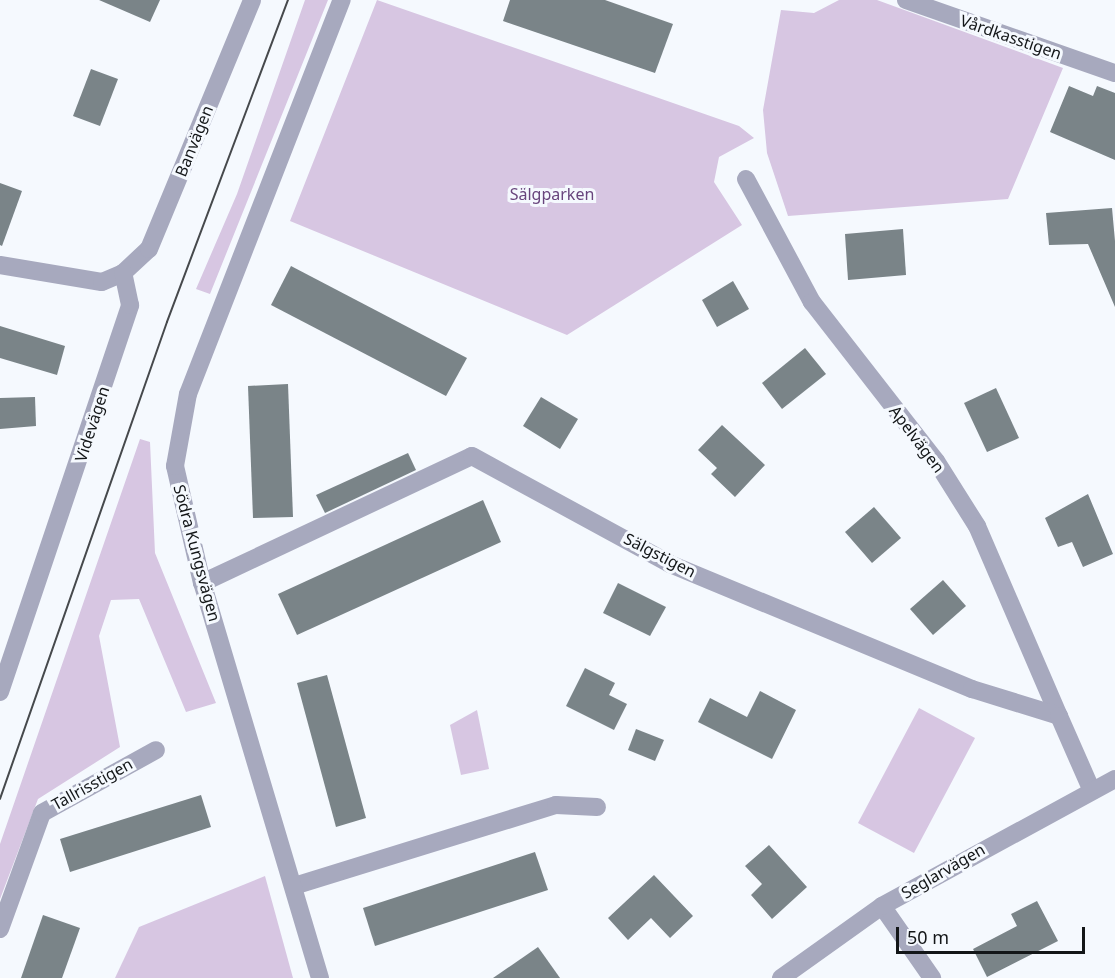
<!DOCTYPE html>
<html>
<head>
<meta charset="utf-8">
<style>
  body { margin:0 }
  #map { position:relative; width:1115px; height:978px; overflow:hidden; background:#f5f9fe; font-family:"Noto Sans",sans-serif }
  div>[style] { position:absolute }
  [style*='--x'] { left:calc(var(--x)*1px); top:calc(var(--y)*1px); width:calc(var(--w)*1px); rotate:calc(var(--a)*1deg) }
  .green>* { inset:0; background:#d7c6e2 }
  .building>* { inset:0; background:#7a8488 }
  .minor>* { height:18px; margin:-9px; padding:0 9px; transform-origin:9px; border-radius:9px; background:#a7a9be }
  .tertiary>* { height:18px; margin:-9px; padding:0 9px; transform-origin:9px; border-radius:9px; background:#a7a9be }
  .tram>* { height:1.5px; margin:-0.75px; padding:0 0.75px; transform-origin:0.75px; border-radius:0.75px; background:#46494c }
  span { translate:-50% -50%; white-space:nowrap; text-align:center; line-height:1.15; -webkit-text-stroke:6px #f5f9fe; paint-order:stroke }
  .street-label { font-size:16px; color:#131618 }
  .park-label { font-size:16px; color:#68457d }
  .scale { position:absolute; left:896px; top:927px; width:189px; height:27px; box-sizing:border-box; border:3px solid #131618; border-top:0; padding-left:8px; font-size:18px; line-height:21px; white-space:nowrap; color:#131618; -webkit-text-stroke:4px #f5f9fe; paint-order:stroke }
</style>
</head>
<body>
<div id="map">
  <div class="green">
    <i style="clip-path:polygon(305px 0,328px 0,210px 294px,196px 289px,237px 194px)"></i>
    <i style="clip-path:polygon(377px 0,739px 126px,754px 138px,719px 157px,714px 182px,742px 225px,567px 335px,290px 221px)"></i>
    <i style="clip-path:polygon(839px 0,877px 0,1063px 68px,1008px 199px,788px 216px,767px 153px,763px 110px,781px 10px,814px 13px)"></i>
    <i style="clip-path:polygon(140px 439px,150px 442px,155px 553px,216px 703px,186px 712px,139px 599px,111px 600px,99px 636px,120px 747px,38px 799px,0 899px,0 844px)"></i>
    <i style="clip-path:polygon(919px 708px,975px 738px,914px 853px,858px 823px)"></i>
    <i style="clip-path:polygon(477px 710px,489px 769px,461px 775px,450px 725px)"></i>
    <i style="clip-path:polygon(265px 876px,293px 978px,115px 978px,139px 927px)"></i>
  </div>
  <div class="building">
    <i style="clip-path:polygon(99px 0,160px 0,150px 22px)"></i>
    <i style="clip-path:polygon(510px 0,605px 0,673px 24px,655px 73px,503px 21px)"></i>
    <i style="clip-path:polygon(91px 69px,118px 79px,100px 126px,73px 116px)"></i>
    <i style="clip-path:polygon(1069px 86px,1093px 96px,1097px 86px,1115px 93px,1115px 160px,1050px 132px)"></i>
    <i style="clip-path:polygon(0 183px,22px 191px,2px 246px,0 245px)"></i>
    <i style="clip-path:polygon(1112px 208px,1115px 241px,1115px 307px,1088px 244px,1049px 245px,1046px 213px)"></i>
    <i style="clip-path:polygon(903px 229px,906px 275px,848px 280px,845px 234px)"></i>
    <i style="clip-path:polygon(291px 266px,467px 358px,446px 396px,271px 305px)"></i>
    <i style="clip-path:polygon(733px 281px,749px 309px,717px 327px,702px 300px)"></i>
    <i style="clip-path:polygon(0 326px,65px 346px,57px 375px,0 358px)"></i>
    <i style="clip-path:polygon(805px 348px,826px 374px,782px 409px,762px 383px)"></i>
    <i style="clip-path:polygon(288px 384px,293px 517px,253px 518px,248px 386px)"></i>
    <i style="clip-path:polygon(996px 388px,1019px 438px,987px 452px,964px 403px)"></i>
    <i style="clip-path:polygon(35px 397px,36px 426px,0 429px,0 398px)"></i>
    <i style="clip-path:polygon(541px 397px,578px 419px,560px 449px,523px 426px)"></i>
    <i style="clip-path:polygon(722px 425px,765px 465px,735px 497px,711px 474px,717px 468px,698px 450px)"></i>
    <i style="clip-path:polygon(408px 453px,416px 470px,325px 513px,316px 495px)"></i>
    <i style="clip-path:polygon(1088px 494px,1113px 554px,1083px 567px,1072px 542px,1058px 547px,1045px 518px)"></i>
    <i style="clip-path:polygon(483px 500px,501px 542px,297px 635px,278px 594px)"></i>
    <i style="clip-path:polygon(874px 507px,901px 538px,872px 563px,845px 532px)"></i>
    <i style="clip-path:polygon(943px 580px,966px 606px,933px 635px,910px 609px)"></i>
    <i style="clip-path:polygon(618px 583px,666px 607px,650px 636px,603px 613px)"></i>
    <i style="clip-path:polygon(585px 668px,615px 683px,609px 695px,627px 704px,614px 730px,566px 706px)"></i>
    <i style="clip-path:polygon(327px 675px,366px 818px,336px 827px,297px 683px)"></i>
    <i style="clip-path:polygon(760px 691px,796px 710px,772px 759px,698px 722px,710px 698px,747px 717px)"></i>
    <i style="clip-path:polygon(636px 729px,664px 740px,655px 761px,628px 750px)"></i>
    <i style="clip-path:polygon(201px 795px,211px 827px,70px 872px,60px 839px)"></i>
    <i style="clip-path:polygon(769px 845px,807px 887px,772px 919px,751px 895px,762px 884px,745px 866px)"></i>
    <i style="clip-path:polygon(535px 852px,548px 890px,375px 946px,363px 908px)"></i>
    <i style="clip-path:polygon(654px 875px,693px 916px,670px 938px,651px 918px,628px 940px,608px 918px)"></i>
    <i style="clip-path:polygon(1037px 901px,1058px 941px,987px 977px,973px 949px,1017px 926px,1011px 914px)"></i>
    <i style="clip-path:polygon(43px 915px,80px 928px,62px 978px,21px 978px)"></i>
    <i style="clip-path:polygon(538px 947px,560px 978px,493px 978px)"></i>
  </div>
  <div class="minor">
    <i style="--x:906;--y:0;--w:221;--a:19.3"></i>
    <i style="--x:746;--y:179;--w:140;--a:61.8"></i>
    <i style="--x:812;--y:302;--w:202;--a:52.1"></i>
    <i style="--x:936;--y:461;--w:77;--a:57.8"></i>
    <i style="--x:977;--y:526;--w:207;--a:66.7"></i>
    <i style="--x:0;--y:265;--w:103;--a:9.5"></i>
    <i style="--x:102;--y:282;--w:23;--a:-23"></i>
    <i style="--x:123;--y:273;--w:35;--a:-43"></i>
    <i style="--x:149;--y:249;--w:269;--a:-67.5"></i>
    <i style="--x:202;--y:583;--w:298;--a:-25.2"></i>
    <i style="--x:472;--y:456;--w:226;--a:28.6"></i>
    <i style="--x:670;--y:564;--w:327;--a:22.5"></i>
    <i style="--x:972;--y:689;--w:91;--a:17.2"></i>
    <i style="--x:1059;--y:716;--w:80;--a:66.3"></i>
    <i style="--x:0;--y:692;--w:408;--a:-71.4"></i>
    <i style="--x:130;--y:305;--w:33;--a:-102"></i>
    <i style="--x:294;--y:886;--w:274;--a:-17.2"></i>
    <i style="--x:556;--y:805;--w:41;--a:2.8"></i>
    <i style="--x:882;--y:906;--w:88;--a:55.2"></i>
    <i style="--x:0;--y:929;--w:123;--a:-70.1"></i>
    <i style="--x:42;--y:813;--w:130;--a:-28.9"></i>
    <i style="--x:781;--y:978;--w:124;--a:-35.5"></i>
    <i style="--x:882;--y:906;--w:265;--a:-28.6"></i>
  </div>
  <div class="tertiary">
    <i style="--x:320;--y:978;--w:412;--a:-106.6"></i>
    <i style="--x:202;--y:583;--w:120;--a:-103"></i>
    <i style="--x:175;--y:466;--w:73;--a:-79.8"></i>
    <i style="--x:188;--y:394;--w:423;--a:-68.7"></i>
  </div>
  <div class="tram">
    <i style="--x:0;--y:799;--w:505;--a:-70.7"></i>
    <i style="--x:167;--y:322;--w:344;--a:-69.4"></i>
  </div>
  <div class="street-label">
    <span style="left:1011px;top:37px;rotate:19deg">Vårdkasstigen</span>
    <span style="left:194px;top:141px;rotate:-68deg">Banvägen</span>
    <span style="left:92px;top:424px;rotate:-72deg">Videvägen</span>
    <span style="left:917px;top:439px;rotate:53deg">Apelvägen</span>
    <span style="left:197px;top:553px;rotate:75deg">Södra Kungsvägen</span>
    <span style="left:660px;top:555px;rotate:27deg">Sälgstigen</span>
    <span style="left:92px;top:784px;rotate:-29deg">Tallrisstigen</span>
    <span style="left:943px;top:871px;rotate:-30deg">Seglarvägen</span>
  </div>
  <div class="park-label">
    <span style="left:552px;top:194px">Sälgparken</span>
  </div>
  <div class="scale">50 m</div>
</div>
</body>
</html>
